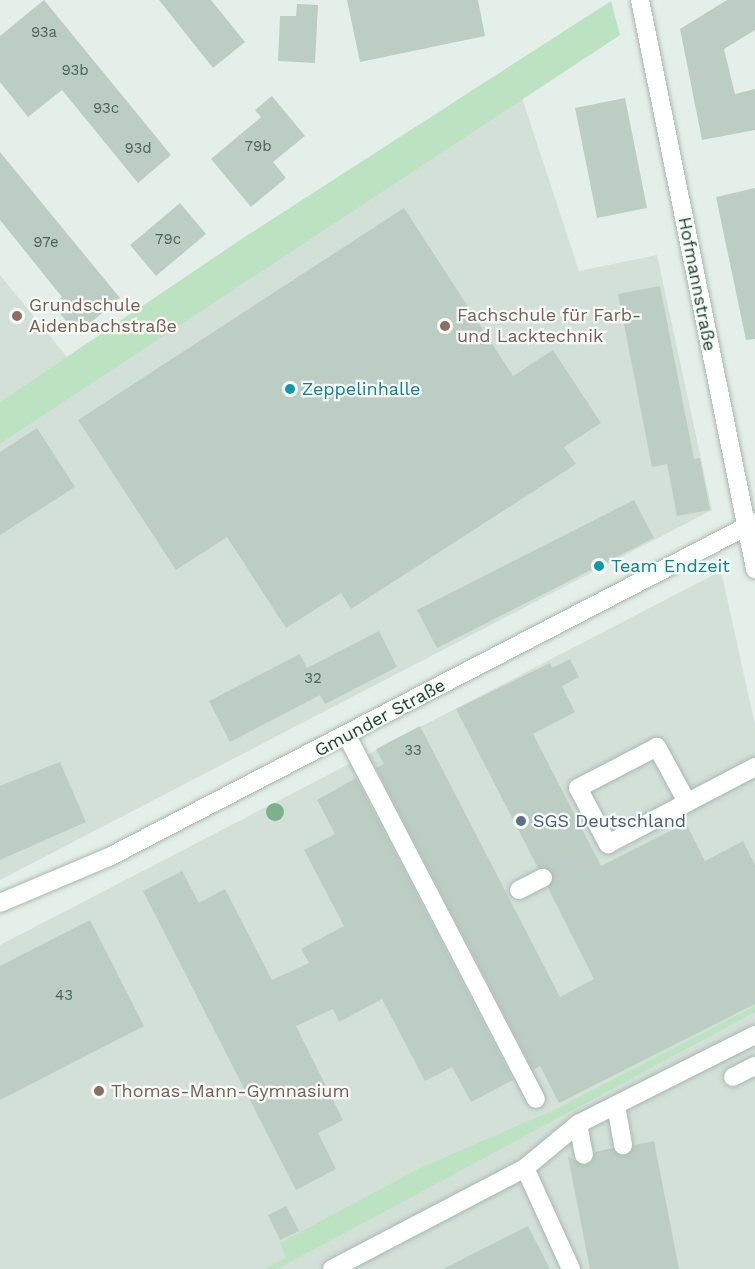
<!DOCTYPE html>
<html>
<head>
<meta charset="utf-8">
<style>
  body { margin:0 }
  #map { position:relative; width:755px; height:1269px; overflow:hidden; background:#e5efe9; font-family:"Work Sans",sans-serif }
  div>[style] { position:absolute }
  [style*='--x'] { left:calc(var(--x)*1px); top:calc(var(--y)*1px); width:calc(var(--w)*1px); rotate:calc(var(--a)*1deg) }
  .built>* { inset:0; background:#d2e0d8 }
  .green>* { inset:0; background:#bbe3c1 }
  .building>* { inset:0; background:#bccec4 }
  .minor-tunnel>* { height:18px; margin-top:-9px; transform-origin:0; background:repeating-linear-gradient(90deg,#becdc5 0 18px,transparent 0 27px) }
  .roads { filter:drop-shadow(0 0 2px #a6b8b0) drop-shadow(0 0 2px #a6b8b0) }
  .minor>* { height:18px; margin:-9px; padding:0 9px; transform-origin:9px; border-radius:9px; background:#fff }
  .trees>* { width:18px; height:18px; margin:-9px; border-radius:50%; background:#7cb28a }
  .dots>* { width:16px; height:16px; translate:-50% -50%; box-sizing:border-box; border:3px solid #f6fbf8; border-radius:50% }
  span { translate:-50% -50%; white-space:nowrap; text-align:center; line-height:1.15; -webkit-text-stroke:4.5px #f6fbf8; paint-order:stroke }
  .number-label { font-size:15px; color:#48665a }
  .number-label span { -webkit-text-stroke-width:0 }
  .street-label { font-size:18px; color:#214436 }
  .education-label { font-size:18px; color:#785e54 }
  .left { translate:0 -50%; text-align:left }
  .culture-label { font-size:18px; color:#0d838f }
  .service-label { font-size:18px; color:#4e5e75 }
</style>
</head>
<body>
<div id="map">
  <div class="built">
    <i style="clip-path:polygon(522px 98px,579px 271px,657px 255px,712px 510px,0 880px,0 444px)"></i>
    <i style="clip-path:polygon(0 275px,67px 357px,0 402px)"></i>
    <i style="clip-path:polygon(721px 571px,755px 725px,755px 1269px,0 1269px,0 945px)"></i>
  </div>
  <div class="green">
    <i style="clip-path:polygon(611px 1px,620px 35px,0 444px,0 402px,243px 238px)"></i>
    <i style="clip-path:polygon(755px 1006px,755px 1012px,369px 1220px,277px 1269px,265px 1269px,286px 1258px,280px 1243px,418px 1169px,558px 1108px)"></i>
  </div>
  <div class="building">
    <i style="clip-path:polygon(44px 0,171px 155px,138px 183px,62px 90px,28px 117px,0 82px,0 36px)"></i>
    <i style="clip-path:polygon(159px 0,211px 0,245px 42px,213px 68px)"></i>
    <i style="clip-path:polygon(347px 0,478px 0,485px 36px,360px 62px)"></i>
    <i style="clip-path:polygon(727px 0,755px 0,755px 30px,724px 49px,735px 94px,755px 89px,755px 130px,702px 140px,680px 29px)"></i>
    <i style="clip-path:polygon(297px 4px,318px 5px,315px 63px,278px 61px,280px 16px,296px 16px)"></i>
    <i style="clip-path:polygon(272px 96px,305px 136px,273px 162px,286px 178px,251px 207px,211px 159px,261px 117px,255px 110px)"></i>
    <i style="clip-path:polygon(625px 98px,647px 208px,597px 218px,575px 108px)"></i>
    <i style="clip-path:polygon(0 152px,120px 298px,77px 334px,53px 305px,62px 297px,0 220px)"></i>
    <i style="clip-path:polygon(755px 188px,755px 339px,746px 340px,716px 197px)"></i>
    <i style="clip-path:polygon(180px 203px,206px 234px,156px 276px,130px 245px)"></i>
    <i style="clip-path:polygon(404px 208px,513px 376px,553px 350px,601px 423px,564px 447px,576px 464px,351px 609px,341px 593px,286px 628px,227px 537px,176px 570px,78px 420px)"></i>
    <i style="clip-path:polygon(660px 286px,694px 459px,700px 458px,710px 510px,677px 516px,667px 464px,652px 467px,618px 294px)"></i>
    <i style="clip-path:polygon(37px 428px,75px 487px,0 535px,0 452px)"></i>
    <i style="clip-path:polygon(634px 500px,654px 538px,437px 648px,417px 610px)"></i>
    <i style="clip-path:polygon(379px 631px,397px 667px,325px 704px,320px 695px,230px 742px,209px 701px,300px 654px,307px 668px)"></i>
    <i style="clip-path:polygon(570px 659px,579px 677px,562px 686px,575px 712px,533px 734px,601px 866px,686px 823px,705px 861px,743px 841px,755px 865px,755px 1004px,559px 1103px,540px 1066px,533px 1070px,376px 768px,384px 764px,376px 749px,420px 726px,560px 997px,594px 979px,548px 888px,553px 872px,538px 868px,456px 709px,550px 663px,552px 668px)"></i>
    <i style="clip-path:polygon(60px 762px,86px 822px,0 860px,0 786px)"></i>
    <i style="clip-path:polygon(356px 778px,513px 1080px,471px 1102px,452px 1067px,425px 1081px,382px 999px,339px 1022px,333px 1009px,296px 1026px,343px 1120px,318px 1133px,336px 1169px,296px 1190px,143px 891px,182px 871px,199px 903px,225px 889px,272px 980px,309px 963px,301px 949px,344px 926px,304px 850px,335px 834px,317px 800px)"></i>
    <i style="clip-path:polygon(90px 920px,144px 1026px,0 1100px,0 966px)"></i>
    <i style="clip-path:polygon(654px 1141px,679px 1269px,590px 1269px,568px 1157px,586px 1165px,595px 1152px,613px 1148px,626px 1156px,634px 1145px)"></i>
    <i style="clip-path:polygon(286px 1206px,299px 1231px,280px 1240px,268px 1215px)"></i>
    <i style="clip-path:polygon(528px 1226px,550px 1269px,443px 1269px)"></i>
  </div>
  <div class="minor-tunnel">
    <i style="--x:543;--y:878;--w:57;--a:-28.4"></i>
  </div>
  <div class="roads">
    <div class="minor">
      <i style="--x:640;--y:0;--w:581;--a:78.57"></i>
      <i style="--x:347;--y:736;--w:409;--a:62.5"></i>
      <i style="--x:687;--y:802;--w:63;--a:-118.6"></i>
      <i style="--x:657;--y:747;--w:89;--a:152.6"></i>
      <i style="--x:578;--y:788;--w:64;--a:61.8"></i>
      <i style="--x:608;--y:844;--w:166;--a:-27.6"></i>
      <i style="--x:519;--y:890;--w:27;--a:-27"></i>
      <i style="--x:0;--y:903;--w:118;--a:-22.9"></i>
      <i style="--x:109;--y:857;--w:728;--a:-27.41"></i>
      <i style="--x:733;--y:1077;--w:25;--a:-27"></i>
      <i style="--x:616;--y:1105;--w:41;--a:80.1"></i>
      <i style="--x:578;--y:1124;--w:31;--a:79"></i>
      <i style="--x:525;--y:1168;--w:69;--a:-39.7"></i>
      <i style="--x:578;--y:1124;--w:198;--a:-26.7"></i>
      <i style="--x:332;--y:1269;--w:218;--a:-27.6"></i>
      <i style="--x:525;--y:1168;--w:111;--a:65.5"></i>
    </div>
  </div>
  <div class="trees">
    <i style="left:275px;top:812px"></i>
  </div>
  <div class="dots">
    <i style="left:17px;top:316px;background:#8d6e63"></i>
    <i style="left:445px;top:326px;background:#8d6e63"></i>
    <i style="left:290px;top:389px;background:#0f9aa8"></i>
    <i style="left:599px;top:566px;background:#0f9aa8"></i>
    <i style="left:521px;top:821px;background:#5c6f8a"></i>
    <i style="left:99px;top:1091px;background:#8d6e63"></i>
  </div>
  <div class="number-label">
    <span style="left:44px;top:33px">93a</span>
    <span style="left:75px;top:71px">93b</span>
    <span style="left:106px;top:109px">93c</span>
    <span style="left:258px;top:147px">79b</span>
    <span style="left:138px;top:149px">93d</span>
    <span style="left:168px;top:240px">79c</span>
    <span style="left:46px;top:243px">97e</span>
    <span style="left:313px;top:679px">32</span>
    <span style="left:413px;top:751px">33</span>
    <span style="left:64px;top:996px">43</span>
  </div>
  <div class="street-label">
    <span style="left:697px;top:284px;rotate:79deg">Hofmannstraße</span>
    <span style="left:380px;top:718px;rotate:-28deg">Gmunder Straße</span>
  </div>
  <div class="education-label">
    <span class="left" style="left:29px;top:316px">Grundschule<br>Aidenbachstraße</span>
    <span class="left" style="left:457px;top:326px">Fachschule für Farb-<br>und Lacktechnik</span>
    <span class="left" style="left:111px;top:1091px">Thomas-Mann-Gymnasium</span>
  </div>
  <div class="culture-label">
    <span class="left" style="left:302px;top:389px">Zeppelinhalle</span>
    <span class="left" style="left:611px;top:566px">Team Endzeit</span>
  </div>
  <div class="service-label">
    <span class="left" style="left:533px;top:821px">SGS Deutschland</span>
  </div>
</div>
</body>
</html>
